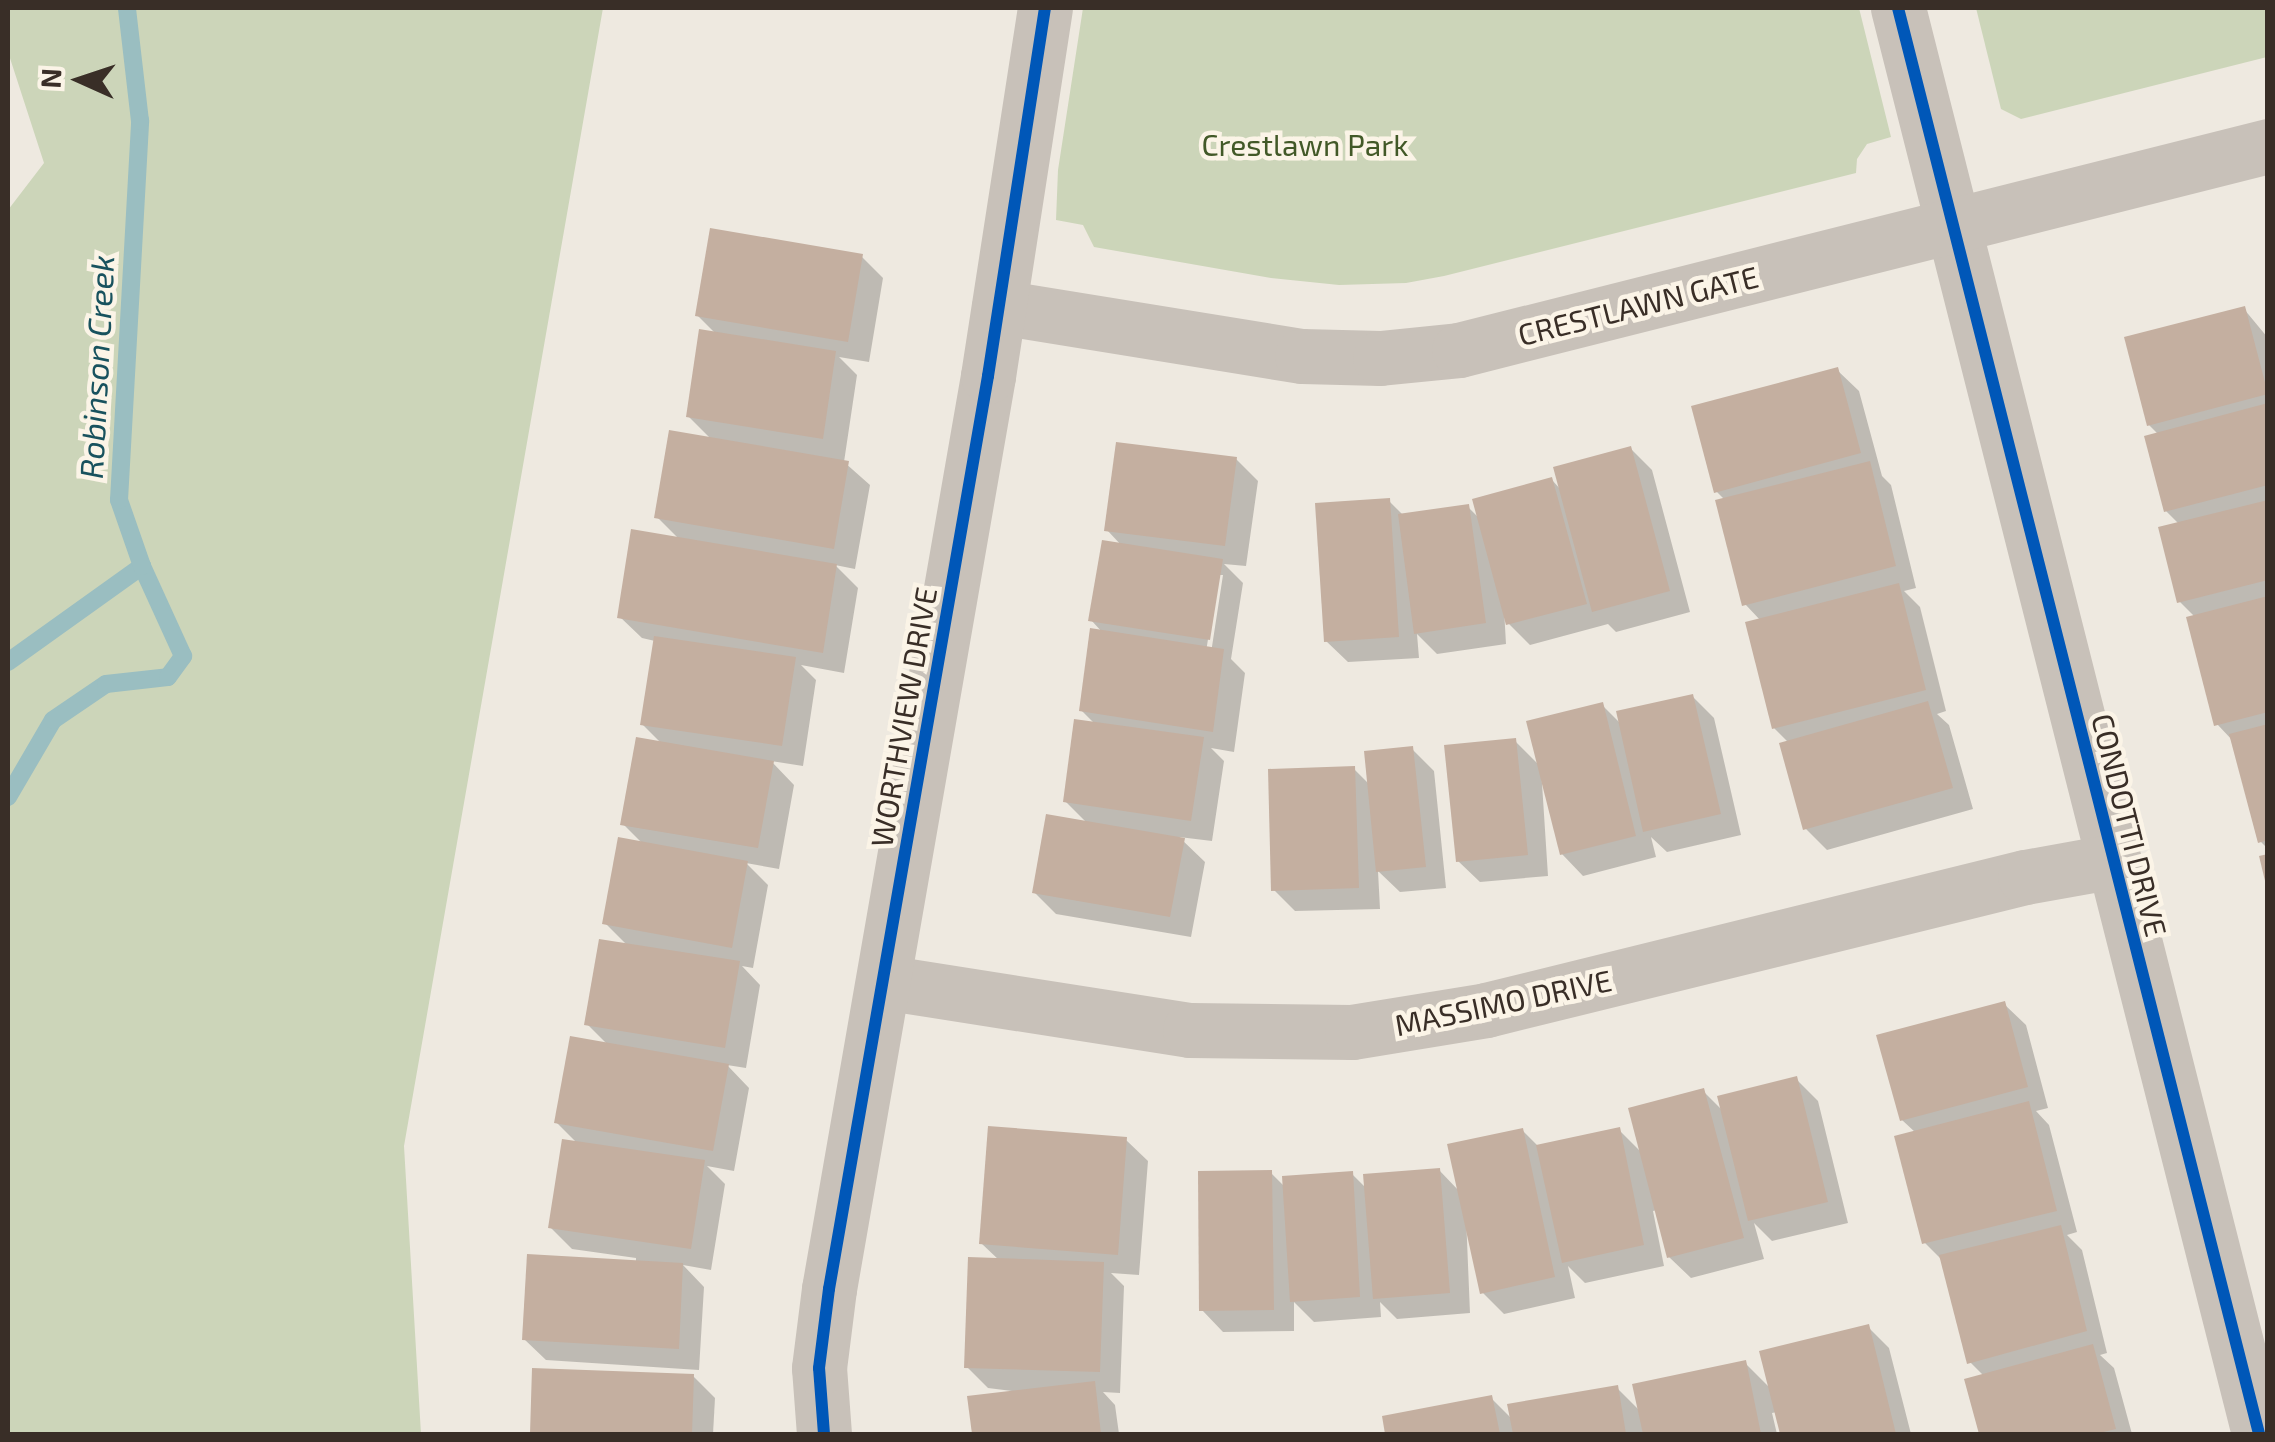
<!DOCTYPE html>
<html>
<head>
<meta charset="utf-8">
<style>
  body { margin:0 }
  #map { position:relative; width:2275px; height:1442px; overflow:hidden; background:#eee9e0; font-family:"Exo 2",sans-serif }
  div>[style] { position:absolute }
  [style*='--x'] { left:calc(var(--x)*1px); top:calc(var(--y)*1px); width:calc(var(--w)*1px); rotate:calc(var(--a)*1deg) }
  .green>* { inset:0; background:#ccd5b9 }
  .shadow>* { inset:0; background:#0003 }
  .stream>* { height:18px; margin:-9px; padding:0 9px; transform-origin:9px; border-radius:9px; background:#9abec1 }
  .building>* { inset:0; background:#c4afa0 }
  .minor>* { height:55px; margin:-27.5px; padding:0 27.5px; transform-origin:27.5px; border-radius:27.5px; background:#c8c1b9 }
  .cycleway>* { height:12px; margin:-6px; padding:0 6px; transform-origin:6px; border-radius:6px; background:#0057b8 }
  span { translate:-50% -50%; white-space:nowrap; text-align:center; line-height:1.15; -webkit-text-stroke:9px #fbf4e7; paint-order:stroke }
  .park-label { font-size:30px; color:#425928 }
  .street-label { font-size:30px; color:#392e27 }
  .water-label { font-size:32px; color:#18525e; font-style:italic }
  .frame { position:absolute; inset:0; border:10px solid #392e27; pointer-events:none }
  .north { position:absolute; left:30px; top:30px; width:100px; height:100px; -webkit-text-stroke:8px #fbf4e7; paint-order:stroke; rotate:273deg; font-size:28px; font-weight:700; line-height:40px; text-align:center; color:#392e27 }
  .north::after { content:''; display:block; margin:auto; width:35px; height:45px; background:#392e27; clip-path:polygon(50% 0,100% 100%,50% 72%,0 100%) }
</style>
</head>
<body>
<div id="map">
  <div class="green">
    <i style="clip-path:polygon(8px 8px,603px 8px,404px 1146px,421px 1434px,8px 1434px,8px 210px,44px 163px,8px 52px)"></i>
    <i style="clip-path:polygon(1083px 8px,1859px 8px,1891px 137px,1867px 144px,1857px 159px,1856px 173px,1444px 276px,1406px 283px,1339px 285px,1271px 278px,1094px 247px,1083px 225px,1056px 220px,1058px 170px)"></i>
    <i style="clip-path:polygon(1976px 8px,2267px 8px,2267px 57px,2021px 119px,2001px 109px)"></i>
  </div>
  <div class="shadow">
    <i style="clip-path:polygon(862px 257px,883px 278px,869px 362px,839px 357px,857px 375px,844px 462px,870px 485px,855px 569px,835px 565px,858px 588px,844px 673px,801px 665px,816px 680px,803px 766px,771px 761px,794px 785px,779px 869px,746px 863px,768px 885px,753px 968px,742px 966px,760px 985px,746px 1068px,727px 1065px,749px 1088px,734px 1171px,707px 1166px,725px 1184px,711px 1270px,683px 1265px,704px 1287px,699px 1370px,546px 1360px,524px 1339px,636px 1262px,636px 1258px,572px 1249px,551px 1228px,578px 1144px,557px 1123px,608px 1045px,587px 1024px,628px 946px,605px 923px,643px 844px,623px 824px,662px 744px,642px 724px,655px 641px,642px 638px,620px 617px,680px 540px,657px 517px,712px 440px,688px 416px,717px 335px,697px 315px)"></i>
    <i style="clip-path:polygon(2244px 309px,2268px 338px,2268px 849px,2260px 841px,2233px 741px,2217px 724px,2195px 617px,2179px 601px,2180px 525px,2166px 511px,2159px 435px,2149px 425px)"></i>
    <i style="clip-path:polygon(1837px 370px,1859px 391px,1882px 476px,1891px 485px,1916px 588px,1904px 591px,1920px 607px,1946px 711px,1937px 714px,1949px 725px,1973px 809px,1827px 850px,1806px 829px,1789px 743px,1774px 728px,1761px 621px,1745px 604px,1725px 500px,1716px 491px)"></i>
    <i style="clip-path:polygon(1631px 449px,1652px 470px,1690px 612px,1616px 632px,1608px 624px,1530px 645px,1509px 624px,1504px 609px,1506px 644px,1437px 654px,1417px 634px,1419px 658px,1348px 662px,1326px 641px,1389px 501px,1404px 516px,1468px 507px,1480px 519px,1552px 480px,1562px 491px)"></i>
    <i style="clip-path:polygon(evenodd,1236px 459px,1258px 481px,1246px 566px,1224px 564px,1243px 583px,1231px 659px,1245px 673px,1234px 752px,1211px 748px,1224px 761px,1212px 841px,1179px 837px,1205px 862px,1191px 937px,1056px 914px,1034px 892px,1088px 824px,1065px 801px,1096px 725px,1081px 710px,1103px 633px,1091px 620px,1122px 546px,1107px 530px,1236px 459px,1218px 575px,1223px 575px,1211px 653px,1206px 652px,1218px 575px)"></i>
    <i style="clip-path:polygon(1692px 696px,1714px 718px,1741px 835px,1667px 852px,1651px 837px,1656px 857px,1583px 876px,1562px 854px,1541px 768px,1548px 876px,1480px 882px,1458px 861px,1515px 741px,1540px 766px,1602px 705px,1621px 724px)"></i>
    <i style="clip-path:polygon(1412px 749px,1434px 771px,1446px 888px,1400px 892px,1378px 871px,1380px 909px,1295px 911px,1274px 890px,1354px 769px,1369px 784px)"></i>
    <i style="clip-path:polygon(2004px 1004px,2026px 1025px,2048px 1108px,2036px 1111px,2049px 1125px,2077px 1232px,2067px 1235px,2082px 1250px,2107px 1353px,2100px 1355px,2114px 1368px,2132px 1434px,1981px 1434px,1967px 1381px,1984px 1376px,1970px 1362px,1944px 1262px,1925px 1243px,1916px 1133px,1902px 1120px)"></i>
    <i style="clip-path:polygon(1796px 1079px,1818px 1101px,1848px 1223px,1772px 1241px,1754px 1223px,1764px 1259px,1691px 1278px,1669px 1257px,1657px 1210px,1653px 1211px,1664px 1266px,1585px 1283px,1568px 1266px,1575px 1298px,1504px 1314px,1482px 1292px,1466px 1216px,1470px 1313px,1397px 1319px,1380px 1302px,1381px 1317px,1314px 1322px,1294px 1302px,1294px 1331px,1223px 1332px,1202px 1310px,1271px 1173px,1285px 1187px,1352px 1174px,1367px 1189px,1439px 1170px,1460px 1192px,1522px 1130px,1539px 1147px,1619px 1130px,1643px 1154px,1703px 1091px,1723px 1111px)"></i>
    <i style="clip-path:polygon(1126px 1140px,1148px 1161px,1139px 1275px,1111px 1273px,1124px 1286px,1120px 1393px,1103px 1392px,1115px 1405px,1119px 1434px,974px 1434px,970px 1398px,1020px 1392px,988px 1388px,967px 1367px,1000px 1261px,981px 1243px)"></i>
    <i style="clip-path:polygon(1868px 1327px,1889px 1348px,1911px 1434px,1782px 1434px,1777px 1412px,1772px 1413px,1777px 1434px,1388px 1434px,1385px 1418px,1491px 1398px,1513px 1420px,1617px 1388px,1640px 1411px,1745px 1363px,1771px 1389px)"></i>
    <i style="clip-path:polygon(535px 1371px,693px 1376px,715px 1398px,713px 1434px,532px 1434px)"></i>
  </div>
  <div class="stream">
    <i style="--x:8;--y:662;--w:165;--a:-35.6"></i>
    <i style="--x:8;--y:797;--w:89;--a:-59.7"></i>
    <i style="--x:53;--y:720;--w:64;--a:-34.2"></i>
    <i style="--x:106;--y:684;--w:62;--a:-6.4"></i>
    <i style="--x:168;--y:677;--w:26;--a:-54"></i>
    <i style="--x:183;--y:656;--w:99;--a:-114.5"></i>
    <i style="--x:142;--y:566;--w:70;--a:-109.2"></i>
    <i style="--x:119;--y:500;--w:380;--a:-86.8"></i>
    <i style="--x:140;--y:121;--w:114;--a:-96.6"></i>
  </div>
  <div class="building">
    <i style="clip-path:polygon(710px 228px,863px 254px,848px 342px,695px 316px)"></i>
    <i style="clip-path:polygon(2245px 306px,2268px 394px,2147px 426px,2124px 337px)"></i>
    <i style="clip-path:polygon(699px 329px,836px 351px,823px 439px,686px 417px)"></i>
    <i style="clip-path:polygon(1838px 367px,1861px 453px,1714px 493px,1691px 406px)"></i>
    <i style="clip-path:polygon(2268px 403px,2268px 485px,2164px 512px,2144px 436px)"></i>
    <i style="clip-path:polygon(669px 430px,849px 461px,834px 549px,654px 518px)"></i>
    <i style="clip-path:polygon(1116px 442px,1237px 457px,1225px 546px,1104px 531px)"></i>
    <i style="clip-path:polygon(1631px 446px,1670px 591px,1592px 612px,1553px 467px)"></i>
    <i style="clip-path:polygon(1870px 461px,1896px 566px,1742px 606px,1715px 500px)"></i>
    <i style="clip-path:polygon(1552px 477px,1587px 604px,1506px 625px,1472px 499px)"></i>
    <i style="clip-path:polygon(1390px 498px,1399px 637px,1324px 642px,1315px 503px)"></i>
    <i style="clip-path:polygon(2268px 500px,2268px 580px,2177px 603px,2158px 527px)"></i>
    <i style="clip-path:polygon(1469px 504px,1486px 623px,1414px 634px,1398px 514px)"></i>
    <i style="clip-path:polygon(631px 529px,837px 564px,823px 653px,617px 618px)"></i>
    <i style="clip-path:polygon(1102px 540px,1223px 559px,1210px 640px,1088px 621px)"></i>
    <i style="clip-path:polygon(1899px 583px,1926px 690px,1772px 729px,1745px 622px)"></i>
    <i style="clip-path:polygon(2268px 596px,2268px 712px,2214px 726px,2186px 617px)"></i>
    <i style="clip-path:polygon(1090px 628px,1224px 649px,1213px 732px,1079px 711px)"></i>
    <i style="clip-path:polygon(654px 636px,796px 657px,782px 746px,640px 725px)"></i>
    <i style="clip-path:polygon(1693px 694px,1721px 814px,1643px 832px,1616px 711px)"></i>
    <i style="clip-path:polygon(1928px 701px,1953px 788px,1803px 830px,1779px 743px)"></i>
    <i style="clip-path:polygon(1603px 702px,1636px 836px,1560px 855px,1526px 721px)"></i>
    <i style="clip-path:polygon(1074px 719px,1204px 737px,1191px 821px,1063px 802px)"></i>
    <i style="clip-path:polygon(2268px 724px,2268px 840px,2258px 843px,2229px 734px)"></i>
    <i style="clip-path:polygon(636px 737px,774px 761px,758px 848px,620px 825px)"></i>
    <i style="clip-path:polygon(1516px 738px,1528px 855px,1456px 862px,1444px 745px)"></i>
    <i style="clip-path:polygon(1413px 746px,1426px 867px,1376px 872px,1364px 751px)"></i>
    <i style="clip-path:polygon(1355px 766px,1359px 888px,1271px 891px,1268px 769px)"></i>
    <i style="clip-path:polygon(1046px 814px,1185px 838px,1170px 917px,1032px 893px)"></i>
    <i style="clip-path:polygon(618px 837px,748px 861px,732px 948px,602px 924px)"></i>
    <i style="clip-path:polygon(2268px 854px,2268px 885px,2266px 885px,2259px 856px)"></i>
    <i style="clip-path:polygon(599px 939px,740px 961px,725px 1048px,584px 1025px)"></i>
    <i style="clip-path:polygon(2005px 1001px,2028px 1087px,1900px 1121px,1876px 1035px)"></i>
    <i style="clip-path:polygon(570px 1036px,729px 1064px,713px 1151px,554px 1123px)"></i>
    <i style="clip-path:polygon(1797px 1076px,1828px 1202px,1748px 1221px,1717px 1096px)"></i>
    <i style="clip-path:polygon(1704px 1088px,1744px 1238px,1667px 1258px,1628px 1108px)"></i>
    <i style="clip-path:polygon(2029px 1101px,2057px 1211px,1922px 1244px,1894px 1136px)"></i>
    <i style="clip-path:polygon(988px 1126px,1127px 1137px,1118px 1255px,979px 1244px)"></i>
    <i style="clip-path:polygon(1620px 1127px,1644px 1245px,1562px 1263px,1536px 1145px)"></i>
    <i style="clip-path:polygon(1523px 1128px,1555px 1277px,1480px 1294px,1447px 1144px)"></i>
    <i style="clip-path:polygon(562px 1139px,705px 1160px,691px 1249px,548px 1228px)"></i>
    <i style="clip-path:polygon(1440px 1168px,1450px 1293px,1373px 1299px,1363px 1174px)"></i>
    <i style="clip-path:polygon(1272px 1170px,1274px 1310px,1199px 1311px,1198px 1171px)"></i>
    <i style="clip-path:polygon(1353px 1171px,1360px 1297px,1290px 1302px,1282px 1176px)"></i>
    <i style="clip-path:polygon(2061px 1225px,2087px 1331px,1967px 1364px,1939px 1255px)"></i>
    <i style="clip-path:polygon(527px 1254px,683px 1263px,679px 1349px,522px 1340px)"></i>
    <i style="clip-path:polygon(968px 1257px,1104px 1262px,1100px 1372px,964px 1368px)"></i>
    <i style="clip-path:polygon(1869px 1324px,1896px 1434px,1780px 1434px,1759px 1351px)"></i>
    <i style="clip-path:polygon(2093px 1344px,2116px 1429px,2095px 1434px,1979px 1434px,1964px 1379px)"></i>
    <i style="clip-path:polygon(1746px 1360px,1761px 1434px,1643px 1434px,1632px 1384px)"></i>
    <i style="clip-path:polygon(532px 1368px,694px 1374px,692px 1434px,530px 1434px)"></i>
    <i style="clip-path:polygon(1095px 1381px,1101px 1434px,972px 1434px,967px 1396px)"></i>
    <i style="clip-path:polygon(1618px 1385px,1626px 1434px,1513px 1434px,1507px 1404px)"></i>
    <i style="clip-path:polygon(1492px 1395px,1500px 1434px,1385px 1434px,1382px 1416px)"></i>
  </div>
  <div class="minor">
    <i style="--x:1898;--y:8;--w:1471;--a:75.79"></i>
    <i style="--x:999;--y:307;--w:307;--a:9.2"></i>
    <i style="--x:1302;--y:356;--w:78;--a:1.5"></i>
    <i style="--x:1380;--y:358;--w:79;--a:-5.8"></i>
    <i style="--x:1459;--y:350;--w:834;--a:-14.15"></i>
    <i style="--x:883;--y:982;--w:311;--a:8.9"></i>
    <i style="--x:1190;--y:1030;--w:162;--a:0.7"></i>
    <i style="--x:1352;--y:1032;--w:136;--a:-9.3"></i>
    <i style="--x:1486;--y:1010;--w:555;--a:-13.86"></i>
    <i style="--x:2025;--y:877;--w:90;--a:-10.2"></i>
    <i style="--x:824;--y:1434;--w:66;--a:-94.3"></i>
    <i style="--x:819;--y:1368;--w:80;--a:-82.8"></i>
    <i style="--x:829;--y:1289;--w:927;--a:-80.12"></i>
    <i style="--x:988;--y:376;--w:372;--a:-81.2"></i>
  </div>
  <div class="cycleway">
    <i style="--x:1898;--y:8;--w:1471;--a:75.79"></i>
    <i style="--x:824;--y:1434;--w:66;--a:-94.3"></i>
    <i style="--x:819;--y:1368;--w:80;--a:-82.8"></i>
    <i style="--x:829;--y:1289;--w:927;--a:-80.12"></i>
    <i style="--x:988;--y:376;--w:372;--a:-81.2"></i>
  </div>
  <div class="park-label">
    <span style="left:1305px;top:144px">Crestlawn Park</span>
  </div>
  <div class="street-label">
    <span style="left:1638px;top:305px;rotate:-14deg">CRESTLAWN GATE</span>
    <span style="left:903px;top:717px;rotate:-80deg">WORTHVIEW DRIVE</span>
    <span style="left:2130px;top:825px;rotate:76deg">CONDOTTI DRIVE</span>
    <span style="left:1503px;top:1002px;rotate:-12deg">MASSIMO DRIVE</span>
  </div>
  <div class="water-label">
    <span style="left:96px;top:367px;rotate:-87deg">Robinson Creek</span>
  </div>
  <div class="frame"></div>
  <div class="north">N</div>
</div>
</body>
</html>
